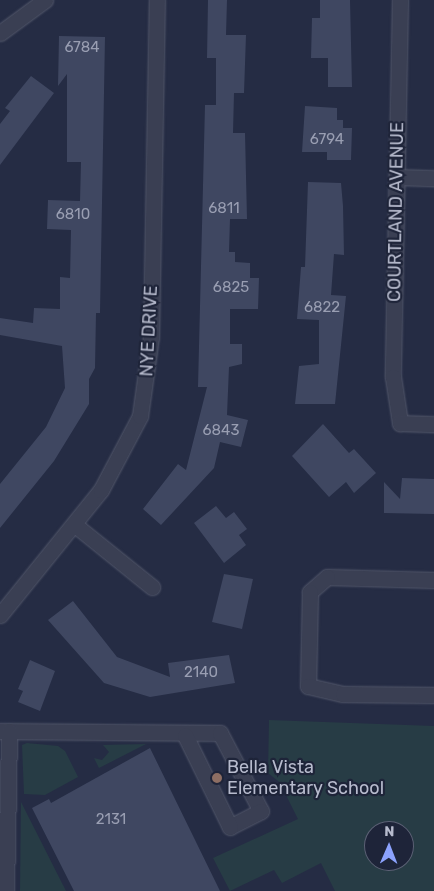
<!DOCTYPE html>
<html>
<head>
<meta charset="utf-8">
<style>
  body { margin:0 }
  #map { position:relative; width:434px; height:891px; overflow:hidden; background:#252c44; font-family:Rubik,sans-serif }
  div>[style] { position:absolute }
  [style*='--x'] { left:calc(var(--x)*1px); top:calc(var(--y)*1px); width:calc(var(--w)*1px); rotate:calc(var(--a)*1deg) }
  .green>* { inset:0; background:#273c45 }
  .building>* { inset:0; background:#3f4761 }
  .roads { filter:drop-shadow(0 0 1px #52576a) drop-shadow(0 0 1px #52576a) }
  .minor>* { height:15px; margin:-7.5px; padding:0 7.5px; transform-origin:7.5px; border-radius:7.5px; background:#3a3f53 }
  .dots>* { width:14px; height:14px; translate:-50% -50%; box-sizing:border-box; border:2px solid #1e2439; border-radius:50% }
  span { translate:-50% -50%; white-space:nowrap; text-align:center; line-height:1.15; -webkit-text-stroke:4.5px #1e2439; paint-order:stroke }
  .number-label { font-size:15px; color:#999eb2 }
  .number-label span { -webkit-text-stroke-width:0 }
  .street-label { font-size:18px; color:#b7bbcd }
  .poi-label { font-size:18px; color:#b7bbcd }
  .left { translate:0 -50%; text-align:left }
  .north { position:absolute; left:364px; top:821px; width:50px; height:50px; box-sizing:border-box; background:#1e2439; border:1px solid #5b6074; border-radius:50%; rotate:1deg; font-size:14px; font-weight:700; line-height:20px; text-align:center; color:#b7bbcd }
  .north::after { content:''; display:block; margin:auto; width:18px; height:22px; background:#8ca2fd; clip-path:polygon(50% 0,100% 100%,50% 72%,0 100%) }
</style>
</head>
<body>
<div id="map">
  <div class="green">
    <i style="clip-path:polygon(evenodd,269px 720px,434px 726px,434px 891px,335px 891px,321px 863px,282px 883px,274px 870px,230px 891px,213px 858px,298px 819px,285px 793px,288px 789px,268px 773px,269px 720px,374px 831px,404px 831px,404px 861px,374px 861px,374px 831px)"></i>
    <i style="clip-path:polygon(27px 743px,58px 746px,65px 751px,78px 777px,45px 795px,24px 794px,22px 745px)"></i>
    <i style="clip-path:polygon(146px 744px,99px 768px,94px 758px,102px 760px,109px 752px,103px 745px)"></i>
    <i style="clip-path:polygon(21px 802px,66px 891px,20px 891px)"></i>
  </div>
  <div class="building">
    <i style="clip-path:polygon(208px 0,227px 0,226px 35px,246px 35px,244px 93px,234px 93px,233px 133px,245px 133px,247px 219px,230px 219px,229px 252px,235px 252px,235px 262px,250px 263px,250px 278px,259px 278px,258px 309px,230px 309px,230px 344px,242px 344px,242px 364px,229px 367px,227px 415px,248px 420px,241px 447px,220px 442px,214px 468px,161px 525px,143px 509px,178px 464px,186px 470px,207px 387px,198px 387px,205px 105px,216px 105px,216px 58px,207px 58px)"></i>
    <i style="clip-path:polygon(320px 0,350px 0,352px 87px,328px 87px,328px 58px,311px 58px,312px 18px,320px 18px)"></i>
    <i style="clip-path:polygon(59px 36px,105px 37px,100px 313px,96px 313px,95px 368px,89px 379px,89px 404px,54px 461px,0 528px,0 484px,46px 427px,65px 388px,62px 346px,0 335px,0 318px,33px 323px,34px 308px,60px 309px,60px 277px,70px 278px,71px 230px,47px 229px,48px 200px,80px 201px,81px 162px,67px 162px,67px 74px,58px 86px)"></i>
    <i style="clip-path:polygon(31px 76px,54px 93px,0 165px,0 124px,10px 111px,5px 108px)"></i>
    <i style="clip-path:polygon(305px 106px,337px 108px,337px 120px,343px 120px,343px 128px,352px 128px,351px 160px,327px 160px,327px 152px,302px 152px)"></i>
    <i style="clip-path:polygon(308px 182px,341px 183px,343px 206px,344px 255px,334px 254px,331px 295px,346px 296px,335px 404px,295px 404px,299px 366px,319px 364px,319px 320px,297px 319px,301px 267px,305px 267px)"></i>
    <i style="clip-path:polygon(323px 424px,349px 453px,354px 449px,376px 473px,354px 493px,346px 482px,329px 497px,292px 456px)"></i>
    <i style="clip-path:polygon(402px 478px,434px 479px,434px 514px,384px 513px,384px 482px,400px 499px)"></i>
    <i style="clip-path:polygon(216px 506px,226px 518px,234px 512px,247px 529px,239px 535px,246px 545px,224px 563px,194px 523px)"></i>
    <i style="clip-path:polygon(224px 574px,253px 579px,242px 629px,212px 622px)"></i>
    <i style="clip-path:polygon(73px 601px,117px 657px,170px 677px,168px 663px,229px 655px,235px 683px,150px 697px,104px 683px,48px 620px)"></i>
    <i style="clip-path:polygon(30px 660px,55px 671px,40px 711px,18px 702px,23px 691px,18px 689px)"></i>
    <i style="clip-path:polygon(150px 748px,220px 891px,74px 891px,32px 808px,49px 799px,51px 803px)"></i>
  </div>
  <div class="roads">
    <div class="minor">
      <i style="--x:400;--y:0;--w:377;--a:91.1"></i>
      <i style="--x:393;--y:377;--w:47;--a:81.3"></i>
      <i style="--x:400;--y:423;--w:34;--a:2"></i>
      <i style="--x:0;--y:33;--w:56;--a:-36.3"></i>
      <i style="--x:397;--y:177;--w:37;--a:2"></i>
      <i style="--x:75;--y:525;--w:99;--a:38.8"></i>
      <i style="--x:434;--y:580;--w:107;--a:-178.4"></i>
      <i style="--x:327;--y:577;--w:23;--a:139"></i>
      <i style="--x:310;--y:592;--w:94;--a:91.2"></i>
      <i style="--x:308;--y:686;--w:36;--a:13"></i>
      <i style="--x:343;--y:694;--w:91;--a:0.6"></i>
      <i style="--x:0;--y:615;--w:161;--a:-51.1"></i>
      <i style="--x:101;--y:490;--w:84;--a:-62.2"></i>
      <i style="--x:140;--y:416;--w:80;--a:-82.1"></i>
      <i style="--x:151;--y:337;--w:337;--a:-89"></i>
      <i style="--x:0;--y:731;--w:220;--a:0.5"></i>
      <i style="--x:220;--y:733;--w:88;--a:62.3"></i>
      <i style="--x:261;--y:811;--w:35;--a:153"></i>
      <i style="--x:230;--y:827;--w:102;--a:-116.1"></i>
      <i style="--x:6;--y:891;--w:160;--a:-88.9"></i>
    </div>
  </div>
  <div class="dots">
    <i style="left:217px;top:778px;background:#8d6e63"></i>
  </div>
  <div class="number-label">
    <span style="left:82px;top:48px">6784</span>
    <span style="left:327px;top:140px">6794</span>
    <span style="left:224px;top:209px">6811</span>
    <span style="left:73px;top:215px">6810</span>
    <span style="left:231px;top:288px">6825</span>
    <span style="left:322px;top:308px">6822</span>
    <span style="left:221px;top:431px">6843</span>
    <span style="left:201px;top:673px">2140</span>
    <span style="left:111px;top:820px">2131</span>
  </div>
  <div class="street-label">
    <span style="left:396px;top:212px;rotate:-89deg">COURTLAND AVENUE</span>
    <span style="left:149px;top:331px;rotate:-87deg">NYE DRIVE</span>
  </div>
  <div class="poi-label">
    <span class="left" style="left:227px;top:778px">Bella Vista<br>Elementary School</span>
  </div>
  <div class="north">N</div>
</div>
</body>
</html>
